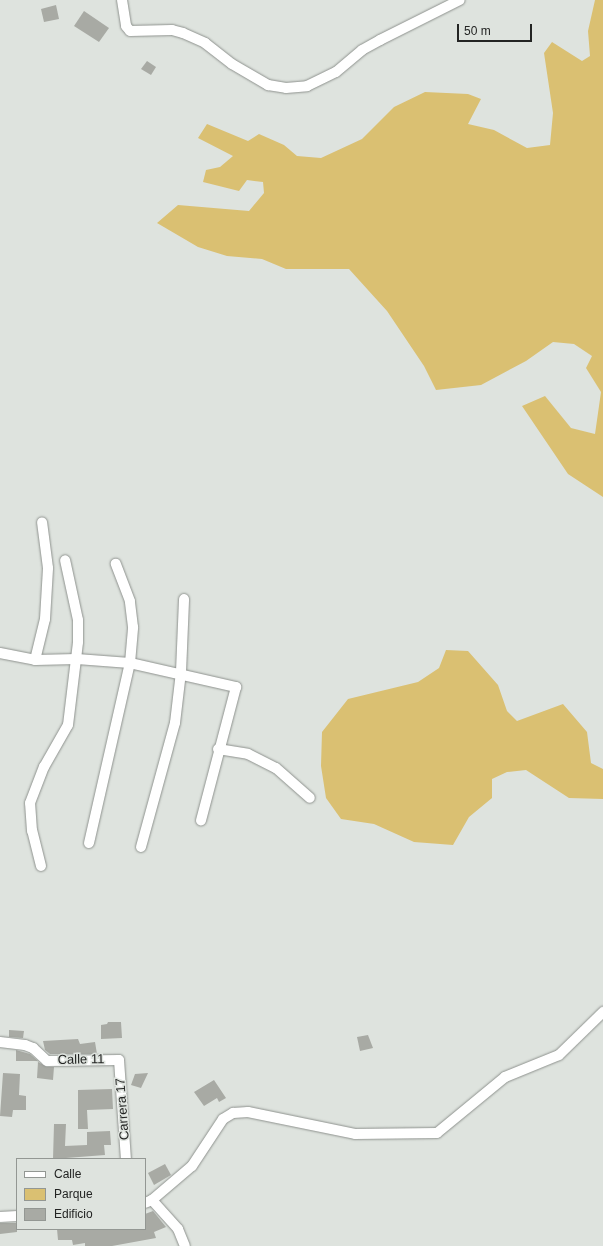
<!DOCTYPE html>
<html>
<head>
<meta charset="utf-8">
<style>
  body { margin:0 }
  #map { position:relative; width:603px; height:1246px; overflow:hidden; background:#dee3de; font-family:Helvetica,sans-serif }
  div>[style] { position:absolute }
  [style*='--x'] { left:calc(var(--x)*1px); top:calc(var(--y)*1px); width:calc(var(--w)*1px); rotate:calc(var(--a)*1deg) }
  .green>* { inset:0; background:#dac072 }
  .building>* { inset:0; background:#a8aaa4 }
  .roads { filter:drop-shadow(0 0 1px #8e928e) drop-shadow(0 0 1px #8e928e) }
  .minor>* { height:10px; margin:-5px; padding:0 5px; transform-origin:5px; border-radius:5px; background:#fff }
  span { translate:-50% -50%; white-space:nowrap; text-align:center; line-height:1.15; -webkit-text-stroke:3px #dee3de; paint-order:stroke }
  .street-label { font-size:13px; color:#232423 }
  .legend { position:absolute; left:16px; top:1158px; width:130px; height:72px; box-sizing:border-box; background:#dee3de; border:1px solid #939793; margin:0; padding:5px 7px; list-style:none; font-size:12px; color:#232423 }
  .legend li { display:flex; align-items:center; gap:8px; height:20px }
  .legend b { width:20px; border:1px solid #939793 }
  .scale { position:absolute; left:457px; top:24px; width:75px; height:18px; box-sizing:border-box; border:2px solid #232423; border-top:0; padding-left:5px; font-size:12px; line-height:14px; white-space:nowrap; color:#232423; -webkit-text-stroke:3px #dee3de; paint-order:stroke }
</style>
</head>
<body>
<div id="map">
  <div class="green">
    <i style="clip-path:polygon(595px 0,603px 0,603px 497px,568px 474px,522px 406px,545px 396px,571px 428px,595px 434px,601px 392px,586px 368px,592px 356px,574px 344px,553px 342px,526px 361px,481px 385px,436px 390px,424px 366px,387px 311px,349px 269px,286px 269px,262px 259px,227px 256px,198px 247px,157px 223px,178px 205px,249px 211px,264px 193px,263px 182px,247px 180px,239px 191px,203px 182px,206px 170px,220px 167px,233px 156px,198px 138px,207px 124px,248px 141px,259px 134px,284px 145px,297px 156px,321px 158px,362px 139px,394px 107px,425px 92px,468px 94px,481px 99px,468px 124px,494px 130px,527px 148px,550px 145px,553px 113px,544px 53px,552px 42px,582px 61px,590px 56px,588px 31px)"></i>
    <i style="clip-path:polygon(446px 650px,468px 651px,498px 685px,507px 711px,517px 721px,563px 704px,587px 732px,591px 763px,603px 769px,603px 799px,569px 798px,526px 770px,507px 772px,492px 779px,492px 798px,469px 817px,453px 845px,414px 842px,374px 824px,341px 819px,326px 798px,321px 766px,322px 732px,348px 699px,418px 682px,439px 668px)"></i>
  </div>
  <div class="building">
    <i style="clip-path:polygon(56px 5px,59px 19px,44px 22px,41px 9px)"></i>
    <i style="clip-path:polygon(84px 11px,109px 28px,99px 42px,74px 26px)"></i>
    <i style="clip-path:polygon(147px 61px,156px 67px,151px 75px,141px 69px)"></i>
    <i style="clip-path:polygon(108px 1022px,121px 1022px,122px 1038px,101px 1039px,101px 1025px,107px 1024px)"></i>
    <i style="clip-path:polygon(9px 1030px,24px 1031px,23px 1038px,9px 1037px)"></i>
    <i style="clip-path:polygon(368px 1035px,373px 1048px,360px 1051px,357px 1037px)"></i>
    <i style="clip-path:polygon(78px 1039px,80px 1044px,95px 1042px,97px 1054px,50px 1054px,45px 1050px,43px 1041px)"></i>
    <i style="clip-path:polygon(16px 1050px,30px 1054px,38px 1061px,16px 1061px)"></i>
    <i style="clip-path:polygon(38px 1062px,47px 1067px,54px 1067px,53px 1080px,37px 1078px)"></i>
    <i style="clip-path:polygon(3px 1073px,20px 1074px,19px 1095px,26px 1096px,26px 1110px,13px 1110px,12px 1117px,0 1116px)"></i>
    <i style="clip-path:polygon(148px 1073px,141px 1088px,131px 1085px,135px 1074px)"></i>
    <i style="clip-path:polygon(214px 1080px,226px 1098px,219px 1102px,217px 1098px,204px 1106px,194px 1092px)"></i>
    <i style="clip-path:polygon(112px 1089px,113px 1109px,87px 1110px,88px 1129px,78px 1129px,78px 1090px)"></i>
    <i style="clip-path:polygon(54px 1124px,66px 1124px,65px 1146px,87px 1145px,87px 1132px,110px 1131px,111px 1145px,104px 1145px,105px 1155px,53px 1159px)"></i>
    <i style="clip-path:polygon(165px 1164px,171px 1175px,154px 1185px,148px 1173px)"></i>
    <i style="clip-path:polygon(153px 1211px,166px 1227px,154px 1232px,156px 1238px,112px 1246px,85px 1246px,85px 1243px,73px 1245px,72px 1240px,58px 1240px,57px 1229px,145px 1229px,145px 1214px)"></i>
    <i style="clip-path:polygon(0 1223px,17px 1223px,17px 1232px,0 1234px)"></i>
  </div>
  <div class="roads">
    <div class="minor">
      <i style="--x:122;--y:0;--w:26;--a:81"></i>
      <i style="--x:126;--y:26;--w:6;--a:51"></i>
      <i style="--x:130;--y:31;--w:42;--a:-1.4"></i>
      <i style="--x:172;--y:30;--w:11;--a:15"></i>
      <i style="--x:183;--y:33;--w:24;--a:24"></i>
      <i style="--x:205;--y:43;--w:34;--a:38"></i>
      <i style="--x:232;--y:64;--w:42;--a:30.3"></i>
      <i style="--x:268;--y:85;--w:18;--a:9"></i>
      <i style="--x:286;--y:88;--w:21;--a:-5"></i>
      <i style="--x:307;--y:86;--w:32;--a:-26"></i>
      <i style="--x:336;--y:72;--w:34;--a:-40"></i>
      <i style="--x:362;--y:50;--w:21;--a:-29"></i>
      <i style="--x:380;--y:40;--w:89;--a:-26.6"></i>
      <i style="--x:0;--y:653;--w:36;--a:11"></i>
      <i style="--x:35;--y:660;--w:42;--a:-1.4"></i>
      <i style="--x:77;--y:659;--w:53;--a:4.3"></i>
      <i style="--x:130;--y:663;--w:109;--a:12.8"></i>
      <i style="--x:236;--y:687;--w:138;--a:104.7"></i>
      <i style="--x:35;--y:660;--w:42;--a:-76.3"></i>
      <i style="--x:45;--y:619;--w:51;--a:-86.6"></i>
      <i style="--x:48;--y:568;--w:46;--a:-97.4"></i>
      <i style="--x:218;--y:749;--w:30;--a:9"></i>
      <i style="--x:248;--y:754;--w:31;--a:27"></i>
      <i style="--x:276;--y:768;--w:45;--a:41.4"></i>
      <i style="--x:89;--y:843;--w:185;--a:-77.2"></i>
      <i style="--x:130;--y:663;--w:36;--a:-85"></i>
      <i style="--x:133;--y:627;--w:26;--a:-97"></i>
      <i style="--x:130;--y:601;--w:40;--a:-111"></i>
      <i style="--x:141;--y:847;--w:129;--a:-74.7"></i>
      <i style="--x:175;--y:723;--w:51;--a:-83.3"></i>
      <i style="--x:181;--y:672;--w:73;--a:-87.6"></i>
      <i style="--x:41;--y:866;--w:36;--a:-104"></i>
      <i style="--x:32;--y:831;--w:28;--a:-94"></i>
      <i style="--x:30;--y:803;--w:39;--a:-69"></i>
      <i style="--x:44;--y:767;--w:48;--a:-60.3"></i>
      <i style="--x:68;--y:725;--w:84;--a:-83.1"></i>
      <i style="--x:78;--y:642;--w:22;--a:-90"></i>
      <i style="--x:78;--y:620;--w:61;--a:-102.2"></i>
      <i style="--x:0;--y:1042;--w:25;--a:7"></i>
      <i style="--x:25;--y:1045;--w:9;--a:21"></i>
      <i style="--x:33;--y:1048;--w:19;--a:43"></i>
      <i style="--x:47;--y:1061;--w:72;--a:-0.8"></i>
      <i style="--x:119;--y:1060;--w:99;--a:86"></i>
      <i style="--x:152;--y:1200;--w:39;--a:48"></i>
      <i style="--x:178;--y:1229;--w:18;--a:68"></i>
      <i style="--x:145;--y:1203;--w:8;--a:-23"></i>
      <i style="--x:152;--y:1200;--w:52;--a:-40.4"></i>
      <i style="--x:192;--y:1166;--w:56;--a:-56.6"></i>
      <i style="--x:223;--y:1119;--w:12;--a:-31"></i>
      <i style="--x:233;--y:1113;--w:15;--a:-4"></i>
      <i style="--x:248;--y:1112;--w:109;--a:11.6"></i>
      <i style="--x:355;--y:1134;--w:82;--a:-0.7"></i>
      <i style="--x:437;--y:1133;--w:88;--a:-39.5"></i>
      <i style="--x:505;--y:1077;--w:58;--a:-22.2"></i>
      <i style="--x:559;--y:1055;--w:62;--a:-44.3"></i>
      <i style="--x:0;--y:1217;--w:17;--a:-3"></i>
    </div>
  </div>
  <div class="street-label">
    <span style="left:81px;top:1060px;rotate:-1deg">Calle 11</span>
    <span style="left:123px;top:1109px;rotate:-94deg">Carrera 17</span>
  </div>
  <ul class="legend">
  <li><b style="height:5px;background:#fff"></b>Calle</li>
  <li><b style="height:11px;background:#dac072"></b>Parque</li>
  <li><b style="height:11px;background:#a8aaa4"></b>Edificio</li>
  </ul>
  <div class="scale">50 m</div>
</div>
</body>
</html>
